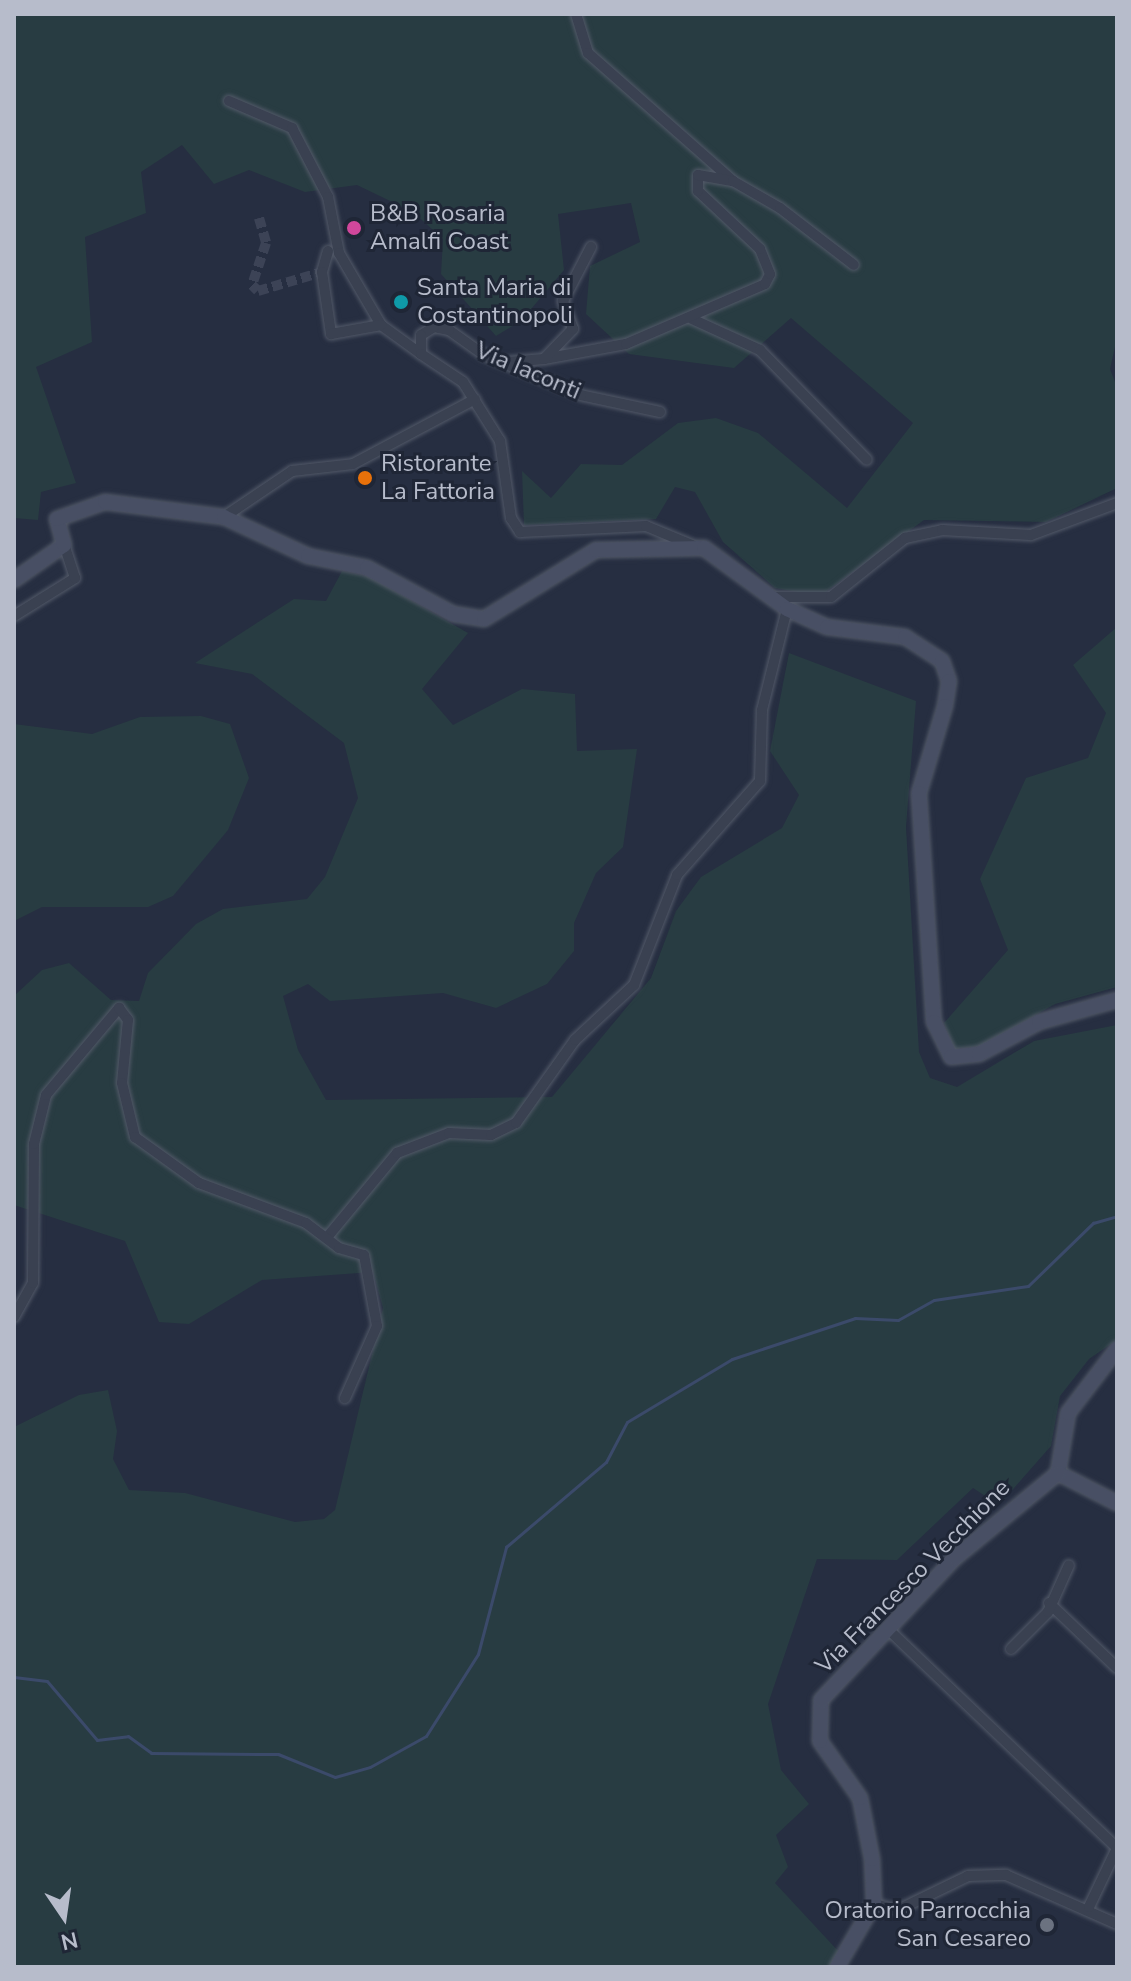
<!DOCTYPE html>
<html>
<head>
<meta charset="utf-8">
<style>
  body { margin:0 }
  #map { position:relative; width:1131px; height:1981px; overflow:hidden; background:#262e41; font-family:"Nunito Sans",sans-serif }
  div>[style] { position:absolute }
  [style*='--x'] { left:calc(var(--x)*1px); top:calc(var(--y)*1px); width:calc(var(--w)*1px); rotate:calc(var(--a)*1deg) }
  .green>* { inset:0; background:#283c42 }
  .stream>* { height:3px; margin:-1.5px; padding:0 1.5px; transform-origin:1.5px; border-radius:1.5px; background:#3b4a6a }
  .street-tunnel>* { height:10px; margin-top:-5px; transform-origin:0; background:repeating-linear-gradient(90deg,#3c4356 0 10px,transparent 0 15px) }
  .roads { filter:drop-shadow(0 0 2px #525968) drop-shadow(0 0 2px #525968) }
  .street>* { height:10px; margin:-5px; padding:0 5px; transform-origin:5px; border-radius:5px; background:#3a4151 }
  .secondary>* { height:14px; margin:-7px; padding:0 7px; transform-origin:7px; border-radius:7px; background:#484f64 }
  .dots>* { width:22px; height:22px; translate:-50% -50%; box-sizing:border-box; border:4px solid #1f2636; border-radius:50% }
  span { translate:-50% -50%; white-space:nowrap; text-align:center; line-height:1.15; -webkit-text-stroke:6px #1f2636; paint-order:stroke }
  .poi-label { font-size:24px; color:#b7bccb }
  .left { translate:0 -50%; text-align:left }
  .right { translate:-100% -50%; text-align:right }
  .street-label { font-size:24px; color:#b7bccb }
  .frame { position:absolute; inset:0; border:16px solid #b7bccb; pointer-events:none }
  .north { position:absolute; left:24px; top:1877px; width:80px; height:80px; -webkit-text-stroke:6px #1f2636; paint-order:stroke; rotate:167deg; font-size:22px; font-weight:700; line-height:32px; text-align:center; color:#b7bccb }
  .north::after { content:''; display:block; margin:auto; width:28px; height:36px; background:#b7bccb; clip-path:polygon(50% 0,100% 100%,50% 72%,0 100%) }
</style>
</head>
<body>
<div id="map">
  <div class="green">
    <i style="clip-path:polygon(14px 14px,1117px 14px,1117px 338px,1110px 369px,1117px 387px,1117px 488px,1046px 522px,924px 520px,820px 596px,775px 588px,723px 542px,695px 492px,675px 487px,656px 519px,524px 525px,522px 471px,551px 498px,581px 464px,622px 465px,678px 423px,716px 418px,758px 433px,847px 508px,913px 423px,791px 318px,734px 368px,629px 354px,586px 314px,590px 266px,640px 242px,631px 203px,558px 214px,564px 270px,521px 321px,496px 336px,441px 274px,443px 239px,413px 212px,357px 185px,305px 192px,249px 170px,214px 184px,182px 145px,141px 172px,146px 213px,85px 237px,92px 342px,36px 367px,76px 483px,41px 492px,38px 520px,14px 518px)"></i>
    <i style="clip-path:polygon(342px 571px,370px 577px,468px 633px,422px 689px,453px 725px,522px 689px,575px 694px,577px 751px,637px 749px,623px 847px,596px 873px,574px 923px,574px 951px,547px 984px,496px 1008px,443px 993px,330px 1001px,308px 984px,283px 996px,298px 1050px,326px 1100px,552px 1097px,651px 978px,676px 911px,701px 877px,782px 828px,799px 795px,770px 751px,789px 653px,916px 701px,906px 827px,919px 1052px,930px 1078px,957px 1087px,1034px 1041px,1117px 1025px,1117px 1340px,1089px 1359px,1060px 1396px,1051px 1446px,999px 1505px,973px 1488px,897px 1560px,817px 1559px,768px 1704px,781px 1770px,809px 1804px,776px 1835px,788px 1867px,775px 1883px,840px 1953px,831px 1967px,14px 1967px,14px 1427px,79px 1395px,108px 1390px,117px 1431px,113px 1459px,129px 1490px,185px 1493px,295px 1522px,324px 1519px,335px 1510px,383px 1308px,373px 1272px,262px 1280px,189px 1324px,159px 1322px,125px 1241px,14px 1205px,14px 996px,42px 970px,69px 963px,111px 1000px,139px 1001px,148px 973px,196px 924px,223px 909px,307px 899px,325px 877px,358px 798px,344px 743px,252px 674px,195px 663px,294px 599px,326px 601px)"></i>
    <i style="clip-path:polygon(1117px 627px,1117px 987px,1055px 1004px,981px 1046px,954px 1049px,944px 1023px,1008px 950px,980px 879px,1026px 778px,1088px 758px,1106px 713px,1073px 665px)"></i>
    <i style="clip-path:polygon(201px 716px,230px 724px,249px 778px,228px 830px,173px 896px,148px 907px,42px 907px,14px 921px,14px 724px,92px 734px,140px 717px)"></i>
  </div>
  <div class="stream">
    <i style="--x:14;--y:1677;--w:33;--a:7"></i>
    <i style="--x:47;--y:1681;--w:77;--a:49.7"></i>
    <i style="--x:97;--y:1740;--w:31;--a:-7"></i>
    <i style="--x:128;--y:1736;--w:29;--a:36"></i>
    <i style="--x:151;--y:1753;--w:127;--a:0.5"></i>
    <i style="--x:278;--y:1754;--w:61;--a:22"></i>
    <i style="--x:335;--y:1777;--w:36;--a:-16"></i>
    <i style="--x:370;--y:1767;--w:64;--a:-29"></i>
    <i style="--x:426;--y:1736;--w:97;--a:-57.6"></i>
    <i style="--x:478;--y:1654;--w:111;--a:-75.3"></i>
    <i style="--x:506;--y:1547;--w:131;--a:-40.4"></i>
    <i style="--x:606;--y:1462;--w:45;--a:-62.3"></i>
    <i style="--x:627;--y:1422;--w:122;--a:-31"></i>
    <i style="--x:732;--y:1359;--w:130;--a:-18.4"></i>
    <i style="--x:855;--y:1318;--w:43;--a:2.7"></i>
    <i style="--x:898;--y:1320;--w:41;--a:-29.1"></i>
    <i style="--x:934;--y:1300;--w:95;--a:-8.5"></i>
    <i style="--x:1028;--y:1286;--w:91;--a:-44.1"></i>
    <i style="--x:1093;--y:1223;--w:25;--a:-16"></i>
  </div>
  <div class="street-tunnel">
    <i style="--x:259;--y:218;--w:26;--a:74"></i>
    <i style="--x:266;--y:243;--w:44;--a:108.4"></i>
    <i style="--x:252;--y:285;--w:8;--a:45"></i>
    <i style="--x:258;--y:291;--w:67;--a:-16.5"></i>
  </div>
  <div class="roads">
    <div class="street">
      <i style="--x:576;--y:14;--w:41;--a:72.9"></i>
      <i style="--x:588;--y:53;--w:193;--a:41.4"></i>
      <i style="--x:229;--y:101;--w:69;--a:23.2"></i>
      <i style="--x:292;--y:128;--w:78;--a:62.4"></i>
      <i style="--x:328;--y:197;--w:57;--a:78.9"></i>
      <i style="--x:339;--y:253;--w:83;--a:59.7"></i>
      <i style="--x:381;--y:325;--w:49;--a:35.9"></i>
      <i style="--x:328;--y:251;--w:22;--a:106"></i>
      <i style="--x:322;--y:272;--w:63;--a:81.7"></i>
      <i style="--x:331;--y:334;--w:51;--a:-10.2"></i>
      <i style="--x:692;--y:319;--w:75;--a:24.5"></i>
      <i style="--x:760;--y:350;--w:153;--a:45.8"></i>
      <i style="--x:544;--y:359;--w:83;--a:-10.4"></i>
      <i style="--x:626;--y:344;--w:151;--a:-23.3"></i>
      <i style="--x:765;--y:284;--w:11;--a:-63"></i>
      <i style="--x:770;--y:274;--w:27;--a:-112"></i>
      <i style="--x:760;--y:249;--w:85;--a:-136.9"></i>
      <i style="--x:698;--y:191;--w:16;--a:-90"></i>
      <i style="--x:698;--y:175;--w:36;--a:10"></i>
      <i style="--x:733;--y:181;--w:54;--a:29.9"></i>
      <i style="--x:780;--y:208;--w:93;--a:37.6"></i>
      <i style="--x:509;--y:362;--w:35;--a:-5"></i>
      <i style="--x:544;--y:359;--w:42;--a:-46"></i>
      <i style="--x:573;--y:329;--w:30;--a:-110"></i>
      <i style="--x:563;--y:301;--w:61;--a:-62.6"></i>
      <i style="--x:660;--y:412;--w:81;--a:-167.9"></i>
      <i style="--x:581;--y:395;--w:105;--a:-157.6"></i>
      <i style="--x:484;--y:355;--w:43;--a:-144.5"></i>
      <i style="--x:449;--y:330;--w:15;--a:-169"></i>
      <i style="--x:434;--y:327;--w:15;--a:148"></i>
      <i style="--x:421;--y:335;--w:19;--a:90"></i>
      <i style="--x:421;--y:354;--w:50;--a:33.7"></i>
      <i style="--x:463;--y:382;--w:70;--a:57.9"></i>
      <i style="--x:500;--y:441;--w:78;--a:81.9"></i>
      <i style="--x:511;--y:518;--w:17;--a:57"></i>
      <i style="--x:520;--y:532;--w:126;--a:-2.7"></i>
      <i style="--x:646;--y:526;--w:50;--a:22.4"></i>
      <i style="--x:224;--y:517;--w:82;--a:-34.1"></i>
      <i style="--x:292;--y:471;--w:61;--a:-6.5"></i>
      <i style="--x:353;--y:464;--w:138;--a:-28"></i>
      <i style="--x:774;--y:597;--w:57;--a:0"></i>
      <i style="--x:831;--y:597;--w:95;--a:-38.6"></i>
      <i style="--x:905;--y:538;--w:38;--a:-12"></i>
      <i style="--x:942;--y:530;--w:89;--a:3.2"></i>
      <i style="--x:1031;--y:535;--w:92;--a:-20.4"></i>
      <i style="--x:14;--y:616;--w:72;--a:-31.9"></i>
      <i style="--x:75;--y:578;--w:35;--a:-108"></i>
      <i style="--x:329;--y:1235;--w:107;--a:-50.3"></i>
      <i style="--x:397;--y:1153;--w:56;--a:-21"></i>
      <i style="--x:449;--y:1133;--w:42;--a:2.7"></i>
      <i style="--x:491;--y:1135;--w:28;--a:-26"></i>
      <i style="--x:516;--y:1123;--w:102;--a:-54.6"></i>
      <i style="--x:575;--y:1040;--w:81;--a:-43"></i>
      <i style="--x:634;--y:985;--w:118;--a:-68.6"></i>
      <i style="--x:677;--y:875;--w:125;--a:-48.6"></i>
      <i style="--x:760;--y:781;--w:71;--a:-88.4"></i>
      <i style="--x:762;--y:710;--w:104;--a:-76.1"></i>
      <i style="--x:14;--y:1317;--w:39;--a:-61"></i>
      <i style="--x:33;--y:1283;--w:139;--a:-89.6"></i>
      <i style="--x:34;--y:1144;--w:50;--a:-76.2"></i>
      <i style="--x:46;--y:1095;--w:114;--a:-50"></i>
      <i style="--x:119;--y:1008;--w:15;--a:53"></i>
      <i style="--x:128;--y:1020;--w:63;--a:95.4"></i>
      <i style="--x:122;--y:1083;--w:56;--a:76.5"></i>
      <i style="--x:135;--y:1137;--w:79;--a:35.7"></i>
      <i style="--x:199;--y:1183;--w:114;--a:20.5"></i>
      <i style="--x:306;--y:1223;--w:41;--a:37.1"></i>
      <i style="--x:339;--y:1248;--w:26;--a:16"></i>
      <i style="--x:364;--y:1255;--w:72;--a:79.6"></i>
      <i style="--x:377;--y:1326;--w:79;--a:114"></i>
      <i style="--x:1049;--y:1603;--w:94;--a:43.7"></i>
      <i style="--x:891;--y:1632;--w:313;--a:43.7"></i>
      <i style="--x:1011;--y:1649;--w:52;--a:-45"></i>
      <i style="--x:1048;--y:1612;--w:51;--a:-65.9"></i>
      <i style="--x:874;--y:1904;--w:25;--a:14"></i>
      <i style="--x:898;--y:1910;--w:78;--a:-25.9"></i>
      <i style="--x:968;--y:1876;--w:38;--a:-2"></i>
      <i style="--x:1006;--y:1875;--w:121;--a:23.8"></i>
      <i style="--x:1089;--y:1907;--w:65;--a:-64.6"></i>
    </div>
    <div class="secondary">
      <i style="--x:14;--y:580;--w:61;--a:-35"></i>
      <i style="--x:64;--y:545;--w:27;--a:-105"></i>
      <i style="--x:57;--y:519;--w:51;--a:-19.5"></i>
      <i style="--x:105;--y:502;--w:120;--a:7.2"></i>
      <i style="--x:224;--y:517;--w:93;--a:24.9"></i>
      <i style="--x:308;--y:556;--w:60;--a:11.5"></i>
      <i style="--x:367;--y:568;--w:98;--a:28.1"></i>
      <i style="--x:453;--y:614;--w:31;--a:9"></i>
      <i style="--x:484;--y:619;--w:132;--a:-31.6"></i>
      <i style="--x:596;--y:550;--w:108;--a:-1.1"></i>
      <i style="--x:704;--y:548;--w:103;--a:36.3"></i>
      <i style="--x:787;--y:609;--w:44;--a:24.2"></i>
      <i style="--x:827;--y:627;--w:79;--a:7.3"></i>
      <i style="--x:905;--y:637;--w:44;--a:33"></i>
      <i style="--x:942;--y:661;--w:21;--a:71"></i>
      <i style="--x:949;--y:681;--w:25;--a:99"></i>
      <i style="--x:945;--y:706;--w:91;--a:106.6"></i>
      <i style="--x:919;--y:793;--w:229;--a:86.3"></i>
      <i style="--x:934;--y:1022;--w:39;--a:64"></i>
      <i style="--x:951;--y:1057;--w:28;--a:-6"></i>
      <i style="--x:979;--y:1054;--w:68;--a:-28.1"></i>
      <i style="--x:1039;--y:1022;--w:81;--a:-15.8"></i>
      <i style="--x:1058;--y:1473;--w:61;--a:-80.5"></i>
      <i style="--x:1068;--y:1413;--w:81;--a:-52.6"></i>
      <i style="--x:1058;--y:1473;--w:66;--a:27"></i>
      <i style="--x:837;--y:1967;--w:73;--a:-59.6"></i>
      <i style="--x:874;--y:1904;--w:45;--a:-92.5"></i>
      <i style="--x:872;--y:1859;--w:62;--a:-101.1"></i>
      <i style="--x:860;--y:1798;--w:70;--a:-125.1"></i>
      <i style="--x:820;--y:1741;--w:41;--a:-88.6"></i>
      <i style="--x:821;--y:1700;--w:195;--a:-46.7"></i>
      <i style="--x:955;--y:1558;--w:134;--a:-39.5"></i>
    </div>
  </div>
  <div class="dots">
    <i style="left:354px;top:228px;background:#d1479c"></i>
    <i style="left:401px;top:302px;background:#0f9aa8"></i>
    <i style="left:365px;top:478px;background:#e8710a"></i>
    <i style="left:1047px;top:1925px;background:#6b7280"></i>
  </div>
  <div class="poi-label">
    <span class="left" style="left:370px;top:228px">B&amp;B Rosaria<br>Amalfi Coast</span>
    <span class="left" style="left:417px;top:302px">Santa Maria di<br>Costantinopoli</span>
    <span class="left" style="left:381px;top:478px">Ristorante<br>La Fattoria</span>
    <span class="right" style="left:1031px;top:1925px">Oratorio Parrocchia<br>San Cesareo</span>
  </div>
  <div class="street-label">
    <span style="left:528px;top:371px;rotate:23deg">Via Iaconti</span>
    <span style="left:913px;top:1577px;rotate:-45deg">Via Francesco Vecchione</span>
  </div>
  <div class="frame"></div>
  <div class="north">N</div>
</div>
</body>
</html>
